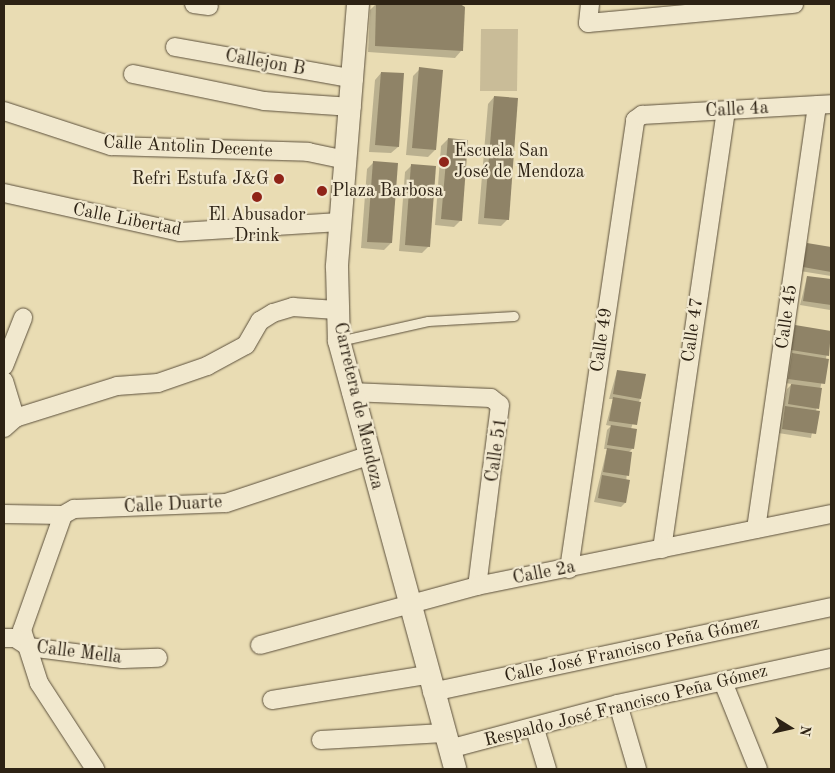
<!DOCTYPE html>
<html>
<head>
<meta charset="utf-8">
<style>
  body { margin:0 }
  #map { position:relative; width:835px; height:773px; overflow:hidden; background:#e9dcb3; font-family:"Old Standard TT",serif }
  div>[style] { position:absolute }
  [style*='--x'] { left:calc(var(--x)*1px); top:calc(var(--y)*1px); width:calc(var(--w)*1px); rotate:calc(var(--a)*1deg) }
  .green>* { inset:0; background:#c9bc98 }
  .shadow>* { inset:0; background:#0003 }
  .building>* { inset:0; background:#8f8367 }
  .roads { filter:drop-shadow(0 0 1px #5c503c) drop-shadow(0 0 1px #5c503c) }
  .service>* { height:9px; margin:-4.5px; padding:0 4.5px; transform-origin:4.5px; border-radius:4.5px; background:#f1e8ce }
  .minor>* { height:18px; margin:-9px; padding:0 9px; transform-origin:9px; border-radius:9px; background:#f1e8ce }
  .tertiary>* { height:22px; margin:-11px; padding:0 11px; transform-origin:11px; border-radius:11px; background:#f1e8ce }
  .dots>* { width:14px; height:14px; translate:-50% -50%; box-sizing:border-box; border:2px solid #f1e8ce; border-radius:50% }
  span { translate:-50% -50%; white-space:nowrap; text-align:center; line-height:1.15; -webkit-text-stroke:4.5px #f1e8ce; paint-order:stroke }
  .street-label { font-size:18px; color:#2d2214 }
  .poi-label { font-size:18px; color:#2d2214 }
  .left { translate:0 -50%; text-align:left }
  .right { translate:-100% -50%; text-align:right }
  .frame { position:absolute; inset:0; border:5px solid #2d2214; pointer-events:none }
  .north { position:absolute; left:765px; top:703px; width:50px; height:50px; -webkit-text-stroke:4px #f1e8ce; paint-order:stroke; rotate:100deg; font-size:14px; font-weight:700; line-height:20px; text-align:center; color:#2d2214 }
  .north::after { content:''; display:block; margin:auto; width:18px; height:22px; background:#2d2214; clip-path:polygon(50% 0,100% 100%,50% 72%,0 100%) }
</style>
</head>
<body>
<div id="map">
  <div class="green">
    <i style="clip-path:polygon(481px 29px,518px 29px,517px 91px,480px 91px)"></i>
  </div>
  <div class="shadow">
    <i style="clip-path:polygon(376px 4px,464px 8px,461px 51px,455px 58px,368px 52px,370px 10px)"></i>
    <i style="clip-path:polygon(420px 69px,442px 71px,435px 150px,428px 157px,406px 155px,413px 76px)"></i>
    <i style="clip-path:polygon(381px 73px,398px 147px,391px 153px,369px 152px,375px 80px)"></i>
    <i style="clip-path:polygon(494px 97px,508px 219px,501px 226px,478px 224px,488px 104px)"></i>
    <i style="clip-path:polygon(448px 139px,461px 220px,454px 227px,435px 225px,441px 146px)"></i>
    <i style="clip-path:polygon(374px 162px,391px 243px,384px 250px,361px 248px,367px 169px)"></i>
    <i style="clip-path:polygon(412px 165px,429px 246px,422px 253px,399px 251px,405px 172px)"></i>
    <i style="clip-path:polygon(808px 245px,831px 249px,831px 276px,800px 271px)"></i>
    <i style="clip-path:polygon(807px 277px,831px 280px,830px 310px,800px 305px)"></i>
    <i style="clip-path:polygon(796px 326px,831px 332px,811px 438px,778px 433px,787px 389px,792px 384px,785px 383px)"></i>
    <i style="clip-path:polygon(617px 371px,640px 399px,631px 429px,633px 448px,628px 453px,625px 503px,621px 507px,594px 502px,607px 449px,604px 449px,607px 430px,611px 426px,606px 425px,613px 399px,609px 399px)"></i>
  </div>
  <div class="building">
    <i style="clip-path:polygon(376px 4px,460px 4px,465px 7px,463px 51px,375px 46px)"></i>
    <i style="clip-path:polygon(419px 67px,443px 70px,436px 150px,412px 148px)"></i>
    <i style="clip-path:polygon(381px 72px,404px 73px,399px 147px,375px 145px)"></i>
    <i style="clip-path:polygon(494px 96px,518px 98px,509px 220px,484px 218px)"></i>
    <i style="clip-path:polygon(448px 138px,468px 140px,462px 221px,441px 219px)"></i>
    <i style="clip-path:polygon(373px 161px,398px 163px,392px 243px,367px 242px)"></i>
    <i style="clip-path:polygon(411px 164px,436px 166px,430px 247px,405px 245px)"></i>
    <i style="clip-path:polygon(807px 243px,831px 247px,831px 272px,803px 267px)"></i>
    <i style="clip-path:polygon(807px 276px,831px 279px,831px 305px,803px 301px)"></i>
    <i style="clip-path:polygon(795px 325px,831px 331px,829px 356px,791px 350px)"></i>
    <i style="clip-path:polygon(792px 353px,829px 359px,825px 384px,788px 379px)"></i>
    <i style="clip-path:polygon(617px 370px,646px 374px,641px 399px,613px 394px)"></i>
    <i style="clip-path:polygon(791px 384px,822px 388px,819px 409px,788px 404px)"></i>
    <i style="clip-path:polygon(613px 397px,641px 402px,637px 425px,609px 421px)"></i>
    <i style="clip-path:polygon(785px 406px,820px 411px,816px 434px,782px 429px)"></i>
    <i style="clip-path:polygon(611px 425px,637px 429px,634px 449px,607px 445px)"></i>
    <i style="clip-path:polygon(607px 448px,632px 452px,629px 476px,603px 472px)"></i>
    <i style="clip-path:polygon(602px 475px,630px 480px,626px 503px,598px 498px)"></i>
  </div>
  <div class="roads">
    <div class="service">
      <i style="--x:339;--y:341;--w:91;--a:-12.7"></i>
      <i style="--x:428;--y:321;--w:86;--a:-3.3"></i>
    </div>
    <div class="minor">
      <i style="--x:194;--y:4;--w:15;--a:8"></i>
      <i style="--x:590;--y:4;--w:19;--a:96"></i>
      <i style="--x:588;--y:23;--w:207;--a:-5.3"></i>
      <i style="--x:175;--y:47;--w:182;--a:10.1"></i>
      <i style="--x:133;--y:74;--w:134;--a:11.6"></i>
      <i style="--x:264;--y:101;--w:88;--a:3.9"></i>
      <i style="--x:4;--y:111;--w:113;--a:18.1"></i>
      <i style="--x:111;--y:146;--w:197;--a:1.7"></i>
      <i style="--x:308;--y:152;--w:40;--a:12"></i>
      <i style="--x:4;--y:193;--w:180;--a:12.5"></i>
      <i style="--x:180;--y:232;--w:160;--a:-3.6"></i>
      <i style="--x:4;--y:366;--w:52;--a:-68.4"></i>
      <i style="--x:4;--y:381;--w:39;--a:73"></i>
      <i style="--x:351;--y:392;--w:140;--a:2.5"></i>
      <i style="--x:491;--y:398;--w:11;--a:38"></i>
      <i style="--x:500;--y:405;--w:182;--a:97.2"></i>
      <i style="--x:4;--y:428;--w:15;--a:-42"></i>
      <i style="--x:15;--y:418;--w:107;--a:-17.4"></i>
      <i style="--x:117;--y:386;--w:41;--a:-4.2"></i>
      <i style="--x:158;--y:383;--w:52;--a:-19.1"></i>
      <i style="--x:207;--y:366;--w:44;--a:-28.3"></i>
      <i style="--x:246;--y:345;--w:28;--a:-60"></i>
      <i style="--x:260;--y:321;--w:15;--a:-32"></i>
      <i style="--x:273;--y:313;--w:21;--a:-17"></i>
      <i style="--x:293;--y:307;--w:43;--a:4"></i>
      <i style="--x:4;--y:514;--w:59;--a:1"></i>
      <i style="--x:63;--y:515;--w:13;--a:-29"></i>
      <i style="--x:74;--y:509;--w:152;--a:-2.3"></i>
      <i style="--x:226;--y:503;--w:149;--a:-18.4"></i>
      <i style="--x:63;--y:515;--w:122;--a:109.6"></i>
      <i style="--x:22;--y:630;--w:56;--a:72.2"></i>
      <i style="--x:39;--y:683;--w:103;--a:56.9"></i>
      <i style="--x:756;--y:529;--w:428;--a:-81.8"></i>
      <i style="--x:662;--y:549;--w:443;--a:-81.7"></i>
      <i style="--x:569;--y:569;--w:454;--a:-81.6"></i>
      <i style="--x:635;--y:120;--w:9;--a:-36"></i>
      <i style="--x:642;--y:115;--w:189;--a:-3.3"></i>
      <i style="--x:4;--y:638;--w:11;--a:0"></i>
      <i style="--x:15;--y:638;--w:17;--a:33"></i>
      <i style="--x:29;--y:647;--w:94;--a:7.4"></i>
      <i style="--x:122;--y:659;--w:36;--a:-2"></i>
      <i style="--x:260;--y:645;--w:225;--a:-15.2"></i>
      <i style="--x:477;--y:586;--w:361;--a:-11.5"></i>
      <i style="--x:723;--y:682;--w:94;--a:68.1"></i>
      <i style="--x:432;--y:692;--w:408;--a:-12"></i>
      <i style="--x:272;--y:700;--w:157;--a:-9.2"></i>
      <i style="--x:618;--y:704;--w:68;--a:73.7"></i>
      <i style="--x:535;--y:729;--w:42;--a:73.3"></i>
      <i style="--x:321;--y:740;--w:123;--a:-3.3"></i>
      <i style="--x:449;--y:749;--w:175;--a:-14.9"></i>
      <i style="--x:618;--y:704;--w:218;--a:-12.2"></i>
    </div>
    <div class="tertiary">
      <i style="--x:358;--y:4;--w:264;--a:94.6"></i>
      <i style="--x:337;--y:267;--w:74;--a:88.5"></i>
      <i style="--x:339;--y:341;--w:443;--a:74.8"></i>
    </div>
  </div>
  <div class="dots">
    <i style="left:444px;top:162px;background:#8f2418"></i>
    <i style="left:279px;top:179px;background:#8f2418"></i>
    <i style="left:322px;top:191px;background:#8f2418"></i>
    <i style="left:257px;top:197px;background:#8f2418"></i>
  </div>
  <div class="street-label">
    <span style="left:265px;top:63px;rotate:10deg">Callejon B</span>
    <span style="left:737px;top:110px;rotate:-3deg">Calle 4a</span>
    <span style="left:188px;top:147px;rotate:3deg">Calle Antolin Decente</span>
    <span style="left:127px;top:220px;rotate:11deg">Calle Libertad</span>
    <span style="left:787px;top:317px;rotate:-82deg">Calle 45</span>
    <span style="left:693px;top:330px;rotate:-82deg">Calle 47</span>
    <span style="left:602px;top:340px;rotate:-82deg">Calle 49</span>
    <span style="left:358px;top:406px;rotate:77deg">Carretera de Mendoza</span>
    <span style="left:497px;top:450px;rotate:-82deg">Calle 51</span>
    <span style="left:173px;top:505px;rotate:-3deg">Calle Duarte</span>
    <span style="left:544px;top:573px;rotate:-11deg">Calle 2a</span>
    <span style="left:632px;top:650px;rotate:-12deg">Calle José Francisco Peña Gómez</span>
    <span style="left:79px;top:653px;rotate:7deg">Calle Mella</span>
    <span style="left:626px;top:706px;rotate:-14deg">Respaldo José Francisco Peña Gómez</span>
  </div>
  <div class="poi-label">
    <span class="left" style="left:454px;top:162px">Escuela San<br>José de Mendoza</span>
    <span class="right" style="left:269px;top:179px">Refri Estufa J&amp;G</span>
    <span class="left" style="left:332px;top:191px">Plaza Barbosa</span>
    <span style="left:257px;top:226px">El Abusador<br>Drink</span>
  </div>
  <div class="frame"></div>
  <div class="north">N</div>
</div>
</body>
</html>
